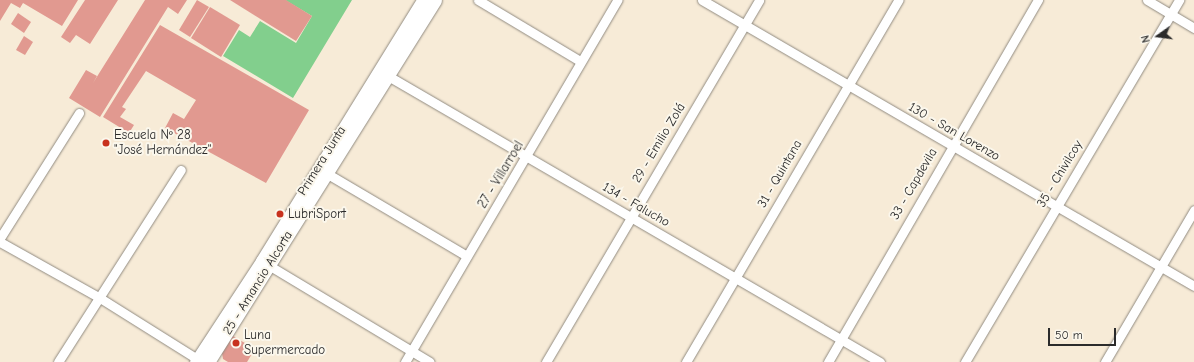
<!DOCTYPE html>
<html>
<head>
<meta charset="utf-8">
<style>
  body { margin:0 }
  #map { position:relative; width:1194px; height:362px; overflow:hidden; background:#f7ebd7; font-family:"Comic Neue",sans-serif }
  div>[style] { position:absolute }
  [style*='--x'] { left:calc(var(--x)*1px); top:calc(var(--y)*1px); width:calc(var(--w)*1px); rotate:calc(var(--a)*1deg) }
  .green>* { inset:0; background:#82cf8d }
  .building>* { inset:0; background:#e19990 }
  .roads { filter:drop-shadow(0 0 1px #918b81) drop-shadow(0 0 1px #918b81) }
  .minor>* { height:9px; margin:-4.5px; padding:0 4.5px; transform-origin:4.5px; border-radius:4.5px; background:#fff }
  .secondary>* { height:13px; margin:-6.5px; padding:0 6.5px; transform-origin:6.5px; border-radius:6.5px; background:#fff }
  .dots>* { width:11px; height:11px; translate:-50% -50%; box-sizing:border-box; border:2px solid #fbf7ec; border-radius:50% }
  span { translate:-50% -50%; white-space:nowrap; text-align:center; line-height:1.15; -webkit-text-stroke:4px #fbf7ec; paint-order:stroke }
  .street-label { font-size:13px; color:#2b2b2b }
  .poi-label { font-size:13px; color:#2b2b2b }
  .left { translate:0 -50%; text-align:left }
  .north { position:absolute; left:1138px; top:16px; width:40px; height:40px; -webkit-text-stroke:3px #fbf7ec; paint-order:stroke; rotate:256deg; font-size:11px; font-weight:700; line-height:16px; text-align:center; color:#2b2b2b }
  .north::after { content:''; display:block; margin:auto; width:14px; height:18px; background:#2b2b2b; clip-path:polygon(50% 0,100% 100%,50% 72%,0 100%) }
  .scale { position:absolute; left:1048px; top:328px; width:68px; height:18px; box-sizing:border-box; border:2px solid #2b2b2b; border-top:0; padding-left:5px; font-size:12px; line-height:14px; white-space:nowrap; color:#2b2b2b; -webkit-text-stroke:3px #fbf7ec; paint-order:stroke }
</style>
</head>
<body>
<div id="map">
  <div class="green">
    <i style="clip-path:polygon(285px 0,352px 0,293px 98px,223px 56px,239px 30px,250px 37px,260px 21px,296px 43px,312px 16px)"></i>
  </div>
  <div class="building">
    <i style="clip-path:polygon(0 0,78px 0,62px 26px,23px 3px,20px 8px,11px 3px,0 21px)"></i>
    <i style="clip-path:polygon(85px 0,118px 0,90px 44px,76px 35px,70px 43px,61px 37px)"></i>
    <i style="clip-path:polygon(145px 0,187px 0,178px 14px,168px 7px,100px 117px,69px 98px,86px 70px,97px 76px,93px 83px)"></i>
    <i style="clip-path:polygon(197px 0,209px 7px,190px 37px,179px 30px)"></i>
    <i style="clip-path:polygon(230px 0,286px 0,312px 16px,296px 41px)"></i>
    <i style="clip-path:polygon(210px 7px,240px 25px,221px 57px,191px 38px)"></i>
    <i style="clip-path:polygon(18px 13px,31px 22px,24px 33px,11px 24px)"></i>
    <i style="clip-path:polygon(160px 25px,309px 110px,266px 183px,165px 128px,173px 113px,184px 119px,196px 100px,146px 71px,122px 107px,126px 109px,120px 117px,134px 125px,129px 133px,103px 117px)"></i>
    <i style="clip-path:polygon(24px 36px,33px 42px,25px 55px,16px 50px)"></i>
    <i style="clip-path:polygon(233px 336px,255px 349px,247px 362px,228px 362px,223px 359px,222px 353px)"></i>
  </div>
  <div class="roads">
    <div class="minor">
      <i style="--x:478;--y:0;--w:119;--a:30.9"></i>
      <i style="--x:702;--y:0;--w:569;--a:30.17"></i>
      <i style="--x:1147;--y:0;--w:55;--a:30.8"></i>
      <i style="--x:383;--y:73;--w:575;--a:30.18"></i>
      <i style="--x:321;--y:170;--w:169;--a:30.5"></i>
      <i style="--x:0;--y:238;--w:148;--a:-57.7"></i>
      <i style="--x:0;--y:242;--w:115;--a:29.2"></i>
      <i style="--x:100;--y:298;--w:120;--a:32.1"></i>
      <i style="--x:265;--y:263;--w:192;--a:31"></i>
      <i style="--x:58;--y:362;--w:228;--a:-57.4"></i>
      <i style="--x:405;--y:362;--w:420;--a:-59.6"></i>
      <i style="--x:546;--y:362;--w:420;--a:-59.5"></i>
      <i style="--x:686;--y:362;--w:420;--a:-59.6"></i>
      <i style="--x:828;--y:362;--w:419;--a:-59.9"></i>
      <i style="--x:965;--y:362;--w:421;--a:-59.4"></i>
      <i style="--x:1105;--y:362;--w:176;--a:-59.6"></i>
    </div>
    <div class="secondary">
      <i style="--x:196;--y:362;--w:121;--a:-56.8"></i>
      <i style="--x:262;--y:261;--w:307;--a:-58.3"></i>
      <i style="--x:208;--y:362;--w:427;--a:-57.9"></i>
    </div>
  </div>
  <div class="dots">
    <i style="left:106px;top:143px;background:#c8321e"></i>
    <i style="left:280px;top:214px;background:#c8321e"></i>
    <i style="left:236px;top:343px;background:#c8321e"></i>
  </div>
  <div class="street-label">
    <span style="left:954px;top:132px;rotate:30deg">130 - San Lorenzo</span>
    <span style="left:659px;top:143px;rotate:-59deg">29 - Emilio Zolá</span>
    <span style="left:322px;top:161px;rotate:-58deg">Primera Junta</span>
    <span style="left:780px;top:174px;rotate:-60deg">31 - Quintana</span>
    <span style="left:1060px;top:174px;rotate:-59deg">35 - Chivilcoy</span>
    <span style="left:501px;top:175px;rotate:-59deg">27 - Villarroel</span>
    <span style="left:914px;top:184px;rotate:-60deg">33 - Capdevila</span>
    <span style="left:636px;top:205px;rotate:30deg">134 - Falucho</span>
    <span style="left:258px;top:283px;rotate:-58deg">25 - Amancio Alcorta</span>
  </div>
  <div class="poi-label">
    <span class="left" style="left:114px;top:143px">Escuela Nº 28<br>"José Hernández"</span>
    <span class="left" style="left:288px;top:214px">LubriSport</span>
    <span class="left" style="left:244px;top:343px">Luna<br>Supermercado</span>
  </div>
  <div class="north">N</div>
  <div class="scale">50 m</div>
</div>
</body>
</html>
